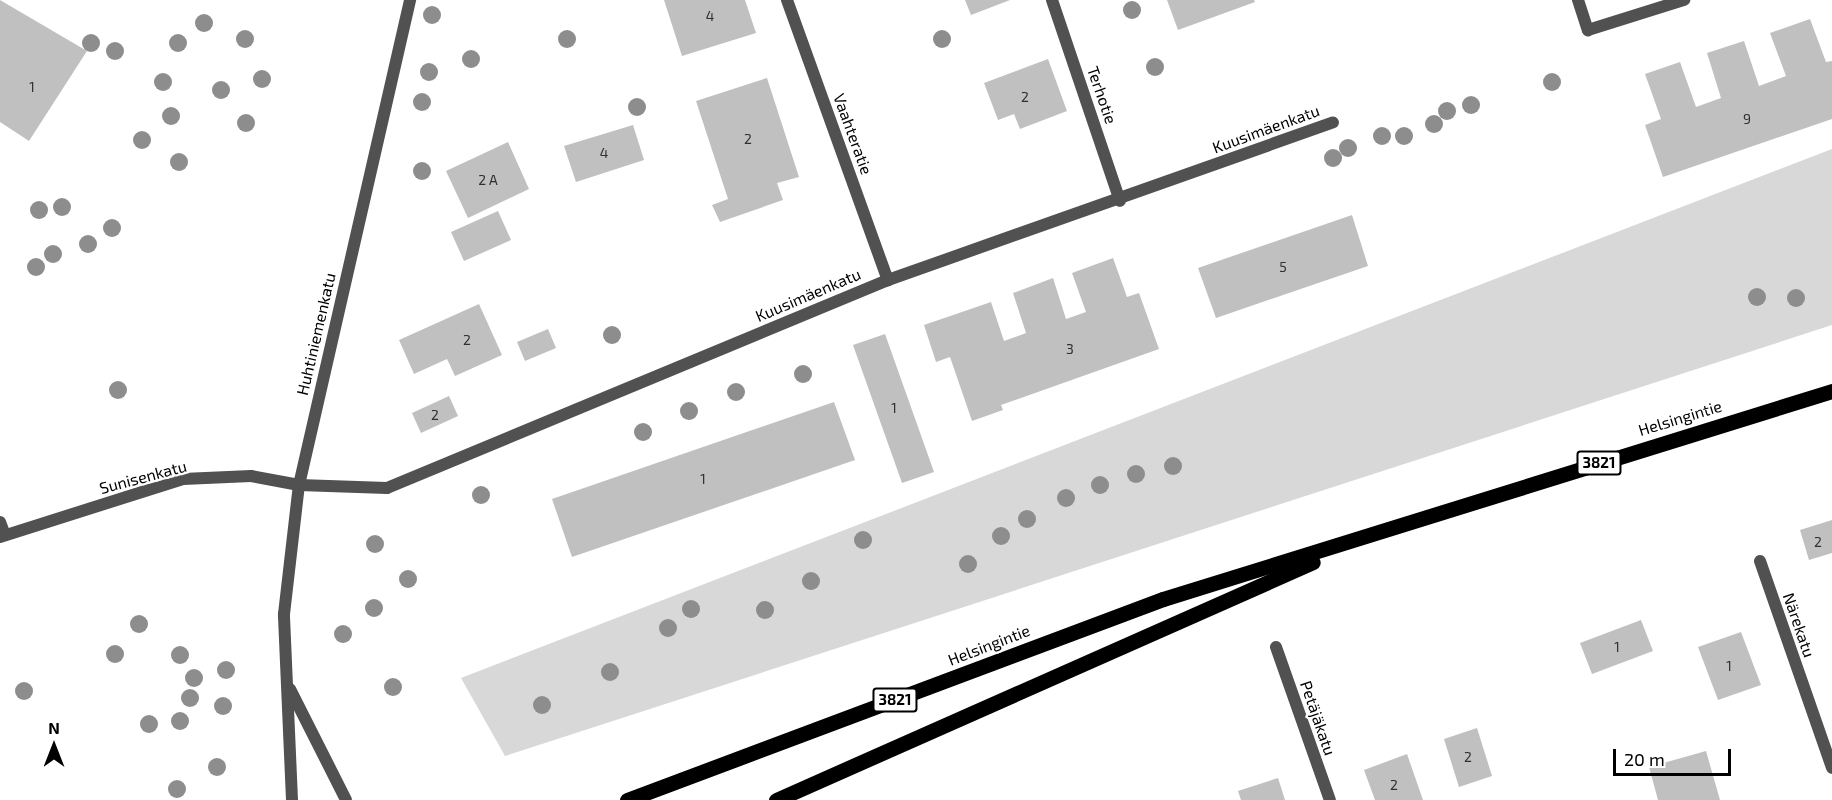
<!DOCTYPE html>
<html>
<head>
<meta charset="utf-8">
<style>
  body { margin:0 }
  #map { position:relative; width:1832px; height:800px; overflow:hidden; background:#fff; font-family:"Exo 2",sans-serif }
  div>[style] { position:absolute }
  [style*='--x'] { left:calc(var(--x)*1px); top:calc(var(--y)*1px); width:calc(var(--w)*1px); rotate:calc(var(--a)*1deg) }
  .green>* { inset:0; background:#d8d8d8 }
  .building>* { inset:0; background:#c0c0c0 }
  .minor>* { height:12px; margin:-6px; padding:0 6px; transform-origin:6px; border-radius:6px; background:#515151 }
  .tertiary>* { height:12px; margin:-6px; padding:0 6px; transform-origin:6px; border-radius:6px; background:#515151 }
  .primary>* { height:15px; margin:-7.5px; padding:0 7.5px; transform-origin:7.5px; border-radius:7.5px; background:#000 }
  .trees>* { width:18px; height:18px; margin:-9px; border-radius:50%; background:#8d8d8d }
  span { translate:-50% -50%; white-space:nowrap; text-align:center; line-height:1.15; -webkit-text-stroke:4.5px #fff; paint-order:stroke }
  .number-label { font-size:14px; color:#303030 }
  .number-label span { -webkit-text-stroke-width:0 }
  .shield-label span { padding:2px 4px; background:#fff; border:2px solid; border-radius:4px; -webkit-text-stroke-width:0 }
  .shield-label { font-size:15px; color:#000; font-weight:700 }
  .street-label { font-size:16px; color:#000 }
  .north { position:absolute; left:24px; top:716px; width:60px; height:60px; -webkit-text-stroke:4px #fff; paint-order:stroke; rotate:0deg; font-size:16px; font-weight:700; line-height:24px; text-align:center; color:#000 }
  .north::after { content:''; display:block; margin:auto; width:21px; height:27px; background:#000; clip-path:polygon(50% 0,100% 100%,50% 72%,0 100%) }
  .scale { position:absolute; left:1613px; top:749px; width:118px; height:27px; box-sizing:border-box; border:3px solid #000; border-top:0; padding-left:8px; font-size:18px; line-height:21px; white-space:nowrap; color:#000; -webkit-text-stroke:4px #fff; paint-order:stroke }
</style>
</head>
<body>
<div id="map">
  <div class="green">
    <i style="clip-path:polygon(1832px 149px,1832px 325px,505px 756px,461px 678px)"></i>
  </div>
  <div class="building">
    <i style="clip-path:polygon(0 0,87px 51px,29px 141px,0 122px)"></i>
    <i style="clip-path:polygon(664px 0,745px 0,756px 33px,682px 56px)"></i>
    <i style="clip-path:polygon(965px 0,1010px 0,971px 15px)"></i>
    <i style="clip-path:polygon(1167px 0,1254px 0,1255px 2px,1178px 30px)"></i>
    <i style="clip-path:polygon(1810px 19px,1826px 62px,1832px 61px,1832px 119px,1663px 177px,1645px 125px,1661px 119px,1645px 74px,1680px 62px,1696px 107px,1721px 98px,1707px 53px,1744px 41px,1759px 86px,1786px 76px,1770px 33px)"></i>
    <i style="clip-path:polygon(1048px 59px,1067px 111px,1020px 129px,1014px 114px,998px 120px,984px 83px)"></i>
    <i style="clip-path:polygon(767px 78px,799px 177px,777px 183px,783px 200px,720px 222px,712px 205px,728px 199px,696px 101px)"></i>
    <i style="clip-path:polygon(633px 125px,644px 160px,576px 182px,564px 146px)"></i>
    <i style="clip-path:polygon(508px 142px,529px 189px,468px 218px,446px 171px)"></i>
    <i style="clip-path:polygon(498px 211px,511px 240px,464px 261px,451px 232px)"></i>
    <i style="clip-path:polygon(1352px 215px,1368px 266px,1216px 318px,1198px 268px)"></i>
    <i style="clip-path:polygon(1113px 258px,1127px 297px,1139px 293px,1159px 349px,1001px 405px,1003px 410px,972px 421px,950px 357px,936px 362px,924px 325px,991px 302px,1004px 341px,1026px 333px,1013px 293px,1053px 278px,1066px 319px,1086px 312px,1072px 273px)"></i>
    <i style="clip-path:polygon(479px 304px,502px 355px,455px 376px,447px 359px,414px 374px,399px 340px)"></i>
    <i style="clip-path:polygon(548px 329px,556px 348px,525px 361px,517px 342px)"></i>
    <i style="clip-path:polygon(885px 334px,934px 472px,902px 483px,853px 345px)"></i>
    <i style="clip-path:polygon(449px 396px,458px 416px,421px 433px,412px 413px)"></i>
    <i style="clip-path:polygon(834px 402px,855px 460px,572px 557px,552px 499px)"></i>
    <i style="clip-path:polygon(1832px 520px,1832px 553px,1809px 560px,1800px 530px)"></i>
    <i style="clip-path:polygon(1641px 620px,1653px 651px,1592px 674px,1580px 643px)"></i>
    <i style="clip-path:polygon(1741px 632px,1761px 685px,1718px 700px,1698px 647px)"></i>
    <i style="clip-path:polygon(1477px 728px,1492px 776px,1459px 787px,1444px 739px)"></i>
    <i style="clip-path:polygon(1706px 751px,1720px 800px,1658px 800px,1649px 767px)"></i>
    <i style="clip-path:polygon(1407px 754px,1423px 800px,1375px 800px,1364px 770px)"></i>
    <i style="clip-path:polygon(1278px 778px,1285px 800px,1241px 800px,1238px 791px)"></i>
  </div>
  <div class="minor">
    <i style="--x:787;--y:0;--w:298;--a:70.2"></i>
    <i style="--x:1052;--y:0;--w:212;--a:71.3"></i>
    <i style="--x:1578;--y:0;--w:32;--a:72"></i>
    <i style="--x:1588;--y:30;--w:101;--a:-17.4"></i>
    <i style="--x:0;--y:522;--w:14;--a:69"></i>
    <i style="--x:0;--y:537;--w:192;--a:-17.6"></i>
    <i style="--x:183;--y:479;--w:68;--a:-2.5"></i>
    <i style="--x:251;--y:476;--w:49;--a:10.6"></i>
    <i style="--x:299;--y:485;--w:88;--a:2"></i>
    <i style="--x:387;--y:488;--w:542;--a:-22.55"></i>
    <i style="--x:888;--y:280;--w:472;--a:-19.5"></i>
    <i style="--x:1760;--y:561;--w:219;--a:70.8"></i>
    <i style="--x:1276;--y:647;--w:162;--a:70.6"></i>
  </div>
  <div class="tertiary">
    <i style="--x:290;--y:689;--w:124;--a:63.2"></i>
    <i style="--x:292;--y:800;--w:186;--a:-92.5"></i>
    <i style="--x:284;--y:614;--w:130;--a:-83.4"></i>
    <i style="--x:299;--y:485;--w:498;--a:-77.1"></i>
  </div>
  <div class="primary">
    <i style="--x:627;--y:800;--w:572;--a:-20.56"></i>
    <i style="--x:1163;--y:599;--w:701;--a:-17.27"></i>
    <i style="--x:776;--y:800;--w:587;--a:-23.9"></i>
  </div>
  <div class="trees">
    <i style="left:1132px;top:10px"></i>
    <i style="left:432px;top:15px"></i>
    <i style="left:204px;top:23px"></i>
    <i style="left:245px;top:39px"></i>
    <i style="left:567px;top:39px"></i>
    <i style="left:942px;top:39px"></i>
    <i style="left:91px;top:43px"></i>
    <i style="left:178px;top:43px"></i>
    <i style="left:115px;top:51px"></i>
    <i style="left:471px;top:59px"></i>
    <i style="left:1155px;top:67px"></i>
    <i style="left:429px;top:72px"></i>
    <i style="left:262px;top:79px"></i>
    <i style="left:163px;top:82px"></i>
    <i style="left:1552px;top:82px"></i>
    <i style="left:221px;top:90px"></i>
    <i style="left:422px;top:102px"></i>
    <i style="left:1471px;top:105px"></i>
    <i style="left:637px;top:107px"></i>
    <i style="left:1447px;top:111px"></i>
    <i style="left:171px;top:116px"></i>
    <i style="left:246px;top:123px"></i>
    <i style="left:1434px;top:124px"></i>
    <i style="left:1382px;top:136px"></i>
    <i style="left:1404px;top:136px"></i>
    <i style="left:142px;top:140px"></i>
    <i style="left:1348px;top:148px"></i>
    <i style="left:1333px;top:158px"></i>
    <i style="left:179px;top:162px"></i>
    <i style="left:422px;top:171px"></i>
    <i style="left:62px;top:207px"></i>
    <i style="left:39px;top:210px"></i>
    <i style="left:112px;top:228px"></i>
    <i style="left:88px;top:244px"></i>
    <i style="left:53px;top:254px"></i>
    <i style="left:36px;top:267px"></i>
    <i style="left:1757px;top:297px"></i>
    <i style="left:1796px;top:298px"></i>
    <i style="left:612px;top:335px"></i>
    <i style="left:803px;top:374px"></i>
    <i style="left:118px;top:390px"></i>
    <i style="left:736px;top:392px"></i>
    <i style="left:689px;top:411px"></i>
    <i style="left:643px;top:432px"></i>
    <i style="left:1173px;top:466px"></i>
    <i style="left:1136px;top:474px"></i>
    <i style="left:1100px;top:485px"></i>
    <i style="left:481px;top:495px"></i>
    <i style="left:1066px;top:498px"></i>
    <i style="left:1027px;top:519px"></i>
    <i style="left:1001px;top:536px"></i>
    <i style="left:863px;top:540px"></i>
    <i style="left:375px;top:544px"></i>
    <i style="left:968px;top:564px"></i>
    <i style="left:408px;top:579px"></i>
    <i style="left:811px;top:581px"></i>
    <i style="left:374px;top:608px"></i>
    <i style="left:691px;top:609px"></i>
    <i style="left:765px;top:610px"></i>
    <i style="left:139px;top:624px"></i>
    <i style="left:668px;top:628px"></i>
    <i style="left:343px;top:634px"></i>
    <i style="left:115px;top:654px"></i>
    <i style="left:180px;top:655px"></i>
    <i style="left:226px;top:670px"></i>
    <i style="left:610px;top:672px"></i>
    <i style="left:194px;top:678px"></i>
    <i style="left:393px;top:687px"></i>
    <i style="left:24px;top:691px"></i>
    <i style="left:190px;top:698px"></i>
    <i style="left:542px;top:705px"></i>
    <i style="left:223px;top:706px"></i>
    <i style="left:180px;top:721px"></i>
    <i style="left:149px;top:724px"></i>
    <i style="left:217px;top:767px"></i>
    <i style="left:177px;top:789px"></i>
  </div>
  <div class="number-label">
    <span style="left:710px;top:16px">4</span>
    <span style="left:32px;top:87px">1</span>
    <span style="left:1025px;top:97px">2</span>
    <span style="left:1747px;top:119px">9</span>
    <span style="left:748px;top:139px">2</span>
    <span style="left:604px;top:153px">4</span>
    <span style="left:488px;top:180px">2 A</span>
    <span style="left:1283px;top:267px">5</span>
    <span style="left:467px;top:340px">2</span>
    <span style="left:1070px;top:349px">3</span>
    <span style="left:894px;top:408px">1</span>
    <span style="left:435px;top:415px">2</span>
    <span style="left:703px;top:479px">1</span>
    <span style="left:1818px;top:542px">2</span>
    <span style="left:1617px;top:647px">1</span>
    <span style="left:1729px;top:666px">1</span>
    <span style="left:1468px;top:757px">2</span>
    <span style="left:1394px;top:785px">2</span>
  </div>
  <div class="shield-label">
    <span style="left:1599px;top:463px">3821</span>
    <span style="left:895px;top:700px">3821</span>
  </div>
  <div class="street-label">
    <span style="left:1102px;top:95px;rotate:71deg">Terhotie</span>
    <span style="left:1266px;top:129px;rotate:-20deg">Kuusimäenkatu</span>
    <span style="left:853px;top:134px;rotate:70deg">Vaahteratie</span>
    <span style="left:808px;top:295px;rotate:-23deg">Kuusimäenkatu</span>
    <span style="left:316px;top:334px;rotate:-77deg">Huhtiniemenkatu</span>
    <span style="left:1680px;top:418px;rotate:-17deg">Helsingintie</span>
    <span style="left:143px;top:477px;rotate:-15deg">Sunisenkatu</span>
    <span style="left:1799px;top:625px;rotate:71deg">Närekatu</span>
    <span style="left:989px;top:645px;rotate:-21deg">Helsingintie</span>
    <span style="left:1318px;top:718px;rotate:71deg">Petäjäkatu</span>
  </div>
  <div class="north">N</div>
  <div class="scale">20 m</div>
</div>
</body>
</html>
